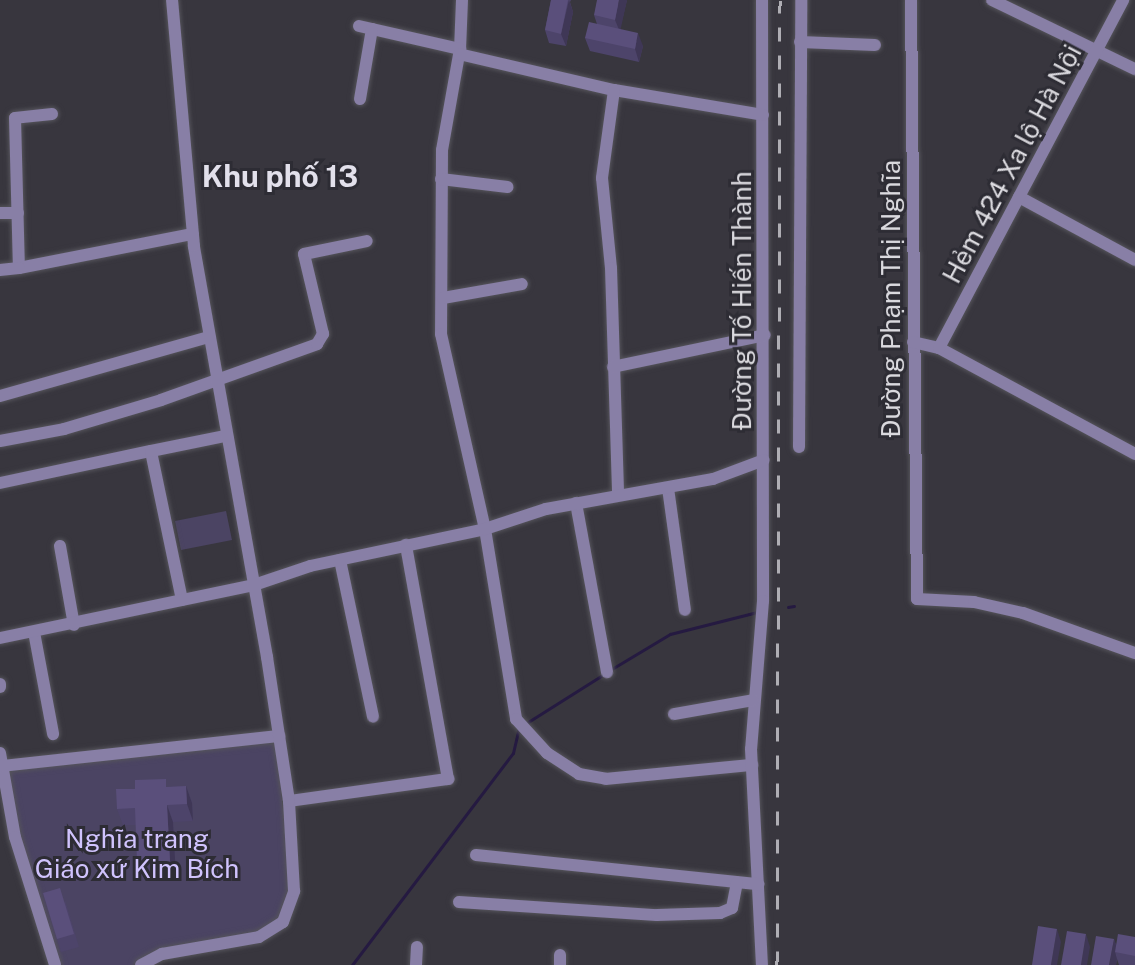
<!DOCTYPE html>
<html>
<head>
<meta charset="utf-8">
<style>
  body { margin:0 }
  #map { position:relative; width:1135px; height:965px; overflow:hidden; background:#38363e; font-family:"Public Sans",sans-serif }
  div>[style] { position:absolute }
  [style*='--x'] { left:calc(var(--x)*1px); top:calc(var(--y)*1px); width:calc(var(--w)*1px); rotate:calc(var(--a)*1deg) }
  .green>* { inset:0; background:#4b4463 }
  .stream>* { height:3px; margin:-1.5px; padding:0 1.5px; transform-origin:1.5px; border-radius:1.5px; background:#251a41 }
  .roads { filter:drop-shadow(0 0 2px #55545b) drop-shadow(0 0 2px #55545b) }
  .minor>* { height:12px; margin:-6px; padding:0 6px; transform-origin:6px; border-radius:6px; background:#887fa6 }
  .rail>* { height:3px; margin-top:-1.5px; transform-origin:0; background:repeating-linear-gradient(90deg,#afaeb4 0 14px,transparent 0 28px) }
  .wall>* { inset:0; background:#4d446a }
  .shaded-wall>* { inset:0; background:#3f3756 }
  .building>* { inset:0; background:#5a4f7b }
  span { translate:-50% -50%; white-space:nowrap; text-align:center; line-height:1.15; -webkit-text-stroke:6px #2d2c34; paint-order:stroke }
  .street-label { font-size:26px; color:#dbdadf }
  .park-label { font-size:26px; color:#d0c3fd }
  .quarter-label { font-size:30px; color:#e2e0eb; font-weight:700 }
</style>
</head>
<body>
<div id="map">
  <div class="green">
    <i style="clip-path:polygon(226px 511px,232px 540px,181px 550px,175px 521px)"></i>
    <i style="clip-path:polygon(276px 740px,291px 890px,280px 920px,257px 934px,133px 965px,59px 965px,19px 835px,6px 768px)"></i>
  </div>
  <div class="stream">
    <i style="--x:788;--y:607;--w:6;--a:-9"></i>
    <i style="--x:610;--y:670;--w:70;--a:-31"></i>
    <i style="--x:670;--y:634;--w:90;--a:-14.2"></i>
    <i style="--x:528;--y:722;--w:90;--a:-32.3"></i>
    <i style="--x:352;--y:965;--w:266;--a:-52.8"></i>
    <i style="--x:513;--y:753;--w:26;--a:-77"></i>
  </div>
  <div class="roads">
    <div class="minor">
      <i style="--x:462;--y:0;--w:49;--a:92.3"></i>
      <i style="--x:460;--y:49;--w:103;--a:100.1"></i>
      <i style="--x:442;--y:150;--w:184;--a:90.3"></i>
      <i style="--x:441;--y:334;--w:200;--a:77.3"></i>
      <i style="--x:485;--y:529;--w:193;--a:80.7"></i>
      <i style="--x:516;--y:719;--w:46;--a:47.6"></i>
      <i style="--x:547;--y:753;--w:38;--a:33"></i>
      <i style="--x:579;--y:774;--w:27;--a:10"></i>
      <i style="--x:606;--y:779;--w:147;--a:-5.5"></i>
      <i style="--x:762;--y:0;--w:601;--a:89.9"></i>
      <i style="--x:763;--y:601;--w:148;--a:94.6"></i>
      <i style="--x:751;--y:749;--w:216;--a:87.1"></i>
      <i style="--x:911;--y:0;--w:599;--a:89.43"></i>
      <i style="--x:917;--y:599;--w:57;--a:3"></i>
      <i style="--x:974;--y:602;--w:50;--a:12.7"></i>
      <i style="--x:1023;--y:613;--w:119;--a:19.7"></i>
      <i style="--x:992;--y:0;--w:159;--a:25.8"></i>
      <i style="--x:359;--y:26;--w:104;--a:12.8"></i>
      <i style="--x:800;--y:42;--w:75;--a:2.3"></i>
      <i style="--x:459;--y:54;--w:159;--a:13.1"></i>
      <i style="--x:614;--y:90;--w:151;--a:9.5"></i>
      <i style="--x:614;--y:90;--w:89;--a:97.8"></i>
      <i style="--x:602;--y:178;--w:90;--a:84.3"></i>
      <i style="--x:611;--y:268;--w:226;--a:88.2"></i>
      <i style="--x:360;--y:99;--w:71;--a:-80.3"></i>
      <i style="--x:52;--y:114;--w:37;--a:174"></i>
      <i style="--x:15;--y:118;--w:150;--a:88.5"></i>
      <i style="--x:19;--y:268;--w:177;--a:-11.1"></i>
      <i style="--x:441;--y:179;--w:67;--a:6.8"></i>
      <i style="--x:1019;--y:197;--w:132;--a:28.5"></i>
      <i style="--x:0;--y:213;--w:18;--a:0"></i>
      <i style="--x:0;--y:270;--w:19;--a:-6"></i>
      <i style="--x:443;--y:298;--w:80;--a:-10"></i>
      <i style="--x:913;--y:342;--w:27;--a:13"></i>
      <i style="--x:939;--y:348;--w:223;--a:28.4"></i>
      <i style="--x:939;--y:348;--w:394;--a:-62.1"></i>
      <i style="--x:613;--y:367;--w:155;--a:-11.9"></i>
      <i style="--x:0;--y:396;--w:216;--a:-15.8"></i>
      <i style="--x:0;--y:441;--w:65;--a:-10.6"></i>
      <i style="--x:64;--y:429;--w:101;--a:-16.6"></i>
      <i style="--x:161;--y:400;--w:166;--a:-19.7"></i>
      <i style="--x:317;--y:344;--w:12;--a:-59"></i>
      <i style="--x:323;--y:334;--w:82;--a:-103.4"></i>
      <i style="--x:304;--y:254;--w:64;--a:-11.7"></i>
      <i style="--x:799;--y:447;--w:447;--a:-89.7"></i>
      <i style="--x:0;--y:483;--w:154;--a:-12"></i>
      <i style="--x:668;--y:488;--w:123;--a:82.1"></i>
      <i style="--x:576;--y:503;--w:172;--a:79.6"></i>
      <i style="--x:60;--y:546;--w:80;--a:80"></i>
      <i style="--x:340;--y:560;--w:160;--a:78.1"></i>
      <i style="--x:182;--y:600;--w:152;--a:-101.8"></i>
      <i style="--x:151;--y:451;--w:76;--a:-11.5"></i>
      <i style="--x:34;--y:632;--w:104;--a:79.4"></i>
      <i style="--x:0;--y:638;--w:259;--a:-11.8"></i>
      <i style="--x:254;--y:585;--w:59;--a:-18.7"></i>
      <i style="--x:310;--y:566;--w:179;--a:-11.9"></i>
      <i style="--x:485;--y:529;--w:64;--a:-18.2"></i>
      <i style="--x:546;--y:509;--w:170;--a:-10.2"></i>
      <i style="--x:713;--y:479;--w:54;--a:-20.4"></i>
      <i style="--x:0;--y:687;--w:3;--a:-90"></i>
      <i style="--x:674;--y:714;--w:80;--a:-10"></i>
      <i style="--x:0;--y:753;--w:85;--a:79.9"></i>
      <i style="--x:15;--y:837;--w:134;--a:72.6"></i>
      <i style="--x:2;--y:766;--w:279;--a:-6.2"></i>
      <i style="--x:289;--y:801;--w:161;--a:-7.9"></i>
      <i style="--x:448;--y:779;--w:238;--a:-100.2"></i>
      <i style="--x:476;--y:855;--w:284;--a:5.9"></i>
      <i style="--x:459;--y:902;--w:198;--a:3.8"></i>
      <i style="--x:657;--y:915;--w:63;--a:-1.8"></i>
      <i style="--x:720;--y:913;--w:13;--a:-23"></i>
      <i style="--x:732;--y:908;--w:26;--a:-79"></i>
      <i style="--x:560;--y:955;--w:10;--a:90"></i>
      <i style="--x:141;--y:965;--w:24;--a:-28"></i>
      <i style="--x:162;--y:954;--w:98;--a:-9.9"></i>
      <i style="--x:259;--y:937;--w:28;--a:-32"></i>
      <i style="--x:283;--y:922;--w:33;--a:-70"></i>
      <i style="--x:294;--y:891;--w:90;--a:-93.2"></i>
      <i style="--x:289;--y:801;--w:146;--a:-98.7"></i>
      <i style="--x:267;--y:657;--w:417;--a:-100.1"></i>
      <i style="--x:194;--y:246;--w:247;--a:-95.1"></i>
      <i style="--x:416;--y:965;--w:18;--a:-87"></i>
    </div>
  </div>
  <div class="rail">
    <i style="--x:777;--y:965;--w:965;--a:-89.82"></i>
  </div>
  <div class="wall">
    <i style="clip-path:polygon(551px 0,571px 0,570px 2px,573px 12px,566px 46px,549px 43px,545px 30px)"></i>
    <i style="clip-path:polygon(627px 0,620px 29px,643px 46px,639px 62px,590px 51px,585px 38px,597px 24px,594px 15px)"></i>
    <i style="clip-path:polygon(186px 786px,192px 803px,193px 821px,173px 822px,176px 878px,143px 879px,137px 862px,136px 825px,123px 825px,117px 809px,135px 789px)"></i>
    <i style="clip-path:polygon(65px 900px,79px 947px,61px 952px,57px 939px)"></i>
    <i style="clip-path:polygon(1135px 937px,1135px 965px,1119px 965px,1117px 959px,1116px 965px,1114px 939px,1116px 945px)"></i>
  </div>
  <div class="shaded-wall">
    <i style="clip-path:polygon(569px 0,573px 12px,566px 46px,561px 34px)"></i>
    <i style="clip-path:polygon(619px 0,627px 0,620px 32px,615px 20px)"></i>
    <i style="clip-path:polygon(638px 33px,643px 46px,639px 62px,635px 49px)"></i>
    <i style="clip-path:polygon(186px 786px,192px 803px,193px 821px,187px 804px)"></i>
    <i style="clip-path:polygon(167px 805px,173px 822px,176px 878px,170px 861px)"></i>
    <i style="clip-path:polygon(1057px 929px,1061px 942px,1057px 965px,1051px 965px)"></i>
    <i style="clip-path:polygon(1086px 934px,1090px 947px,1087px 965px,1081px 965px)"></i>
    <i style="clip-path:polygon(1114px 939px,1118px 951px,1115px 952px,1117px 959px,1116px 965px,1109px 965px)"></i>
  </div>
  <div class="building">
    <i style="clip-path:polygon(551px 0,568px 0,561px 34px,545px 30px)"></i>
    <i style="clip-path:polygon(597px 0,619px 0,615px 20px,594px 15px)"></i>
    <i style="clip-path:polygon(589px 22px,638px 33px,635px 49px,585px 38px)"></i>
    <i style="clip-path:polygon(166px 779px,166px 787px,186px 786px,187px 804px,167px 805px,170px 861px,137px 862px,135px 808px,117px 809px,116px 789px,135px 789px,135px 780px)"></i>
    <i style="clip-path:polygon(60px 888px,74px 934px,57px 939px,43px 893px)"></i>
    <i style="clip-path:polygon(1038px 926px,1057px 929px,1051px 965px,1032px 965px)"></i>
    <i style="clip-path:polygon(1067px 931px,1086px 934px,1081px 965px,1061px 965px)"></i>
    <i style="clip-path:polygon(1118px 934px,1135px 937px,1135px 956px,1115px 952px)"></i>
    <i style="clip-path:polygon(1096px 936px,1114px 939px,1109px 965px,1091px 965px)"></i>
  </div>
  <div class="street-label">
    <span style="left:1012px;top:164px;rotate:-62deg">Hẻm 424 Xa lộ Hà Nội</span>
    <span style="left:891px;top:299px;rotate:-90deg">Đường Phạm Thị Nghĩa</span>
    <span style="left:742px;top:301px;rotate:-90deg">Đường Tố Hiến Thành</span>
  </div>
  <div class="park-label">
    <span style="left:137px;top:854px">Nghĩa trang<br>Giáo xứ Kim Bích</span>
  </div>
  <div class="quarter-label">
    <span style="left:280px;top:176px">Khu phố 13</span>
  </div>
</div>
</body>
</html>
